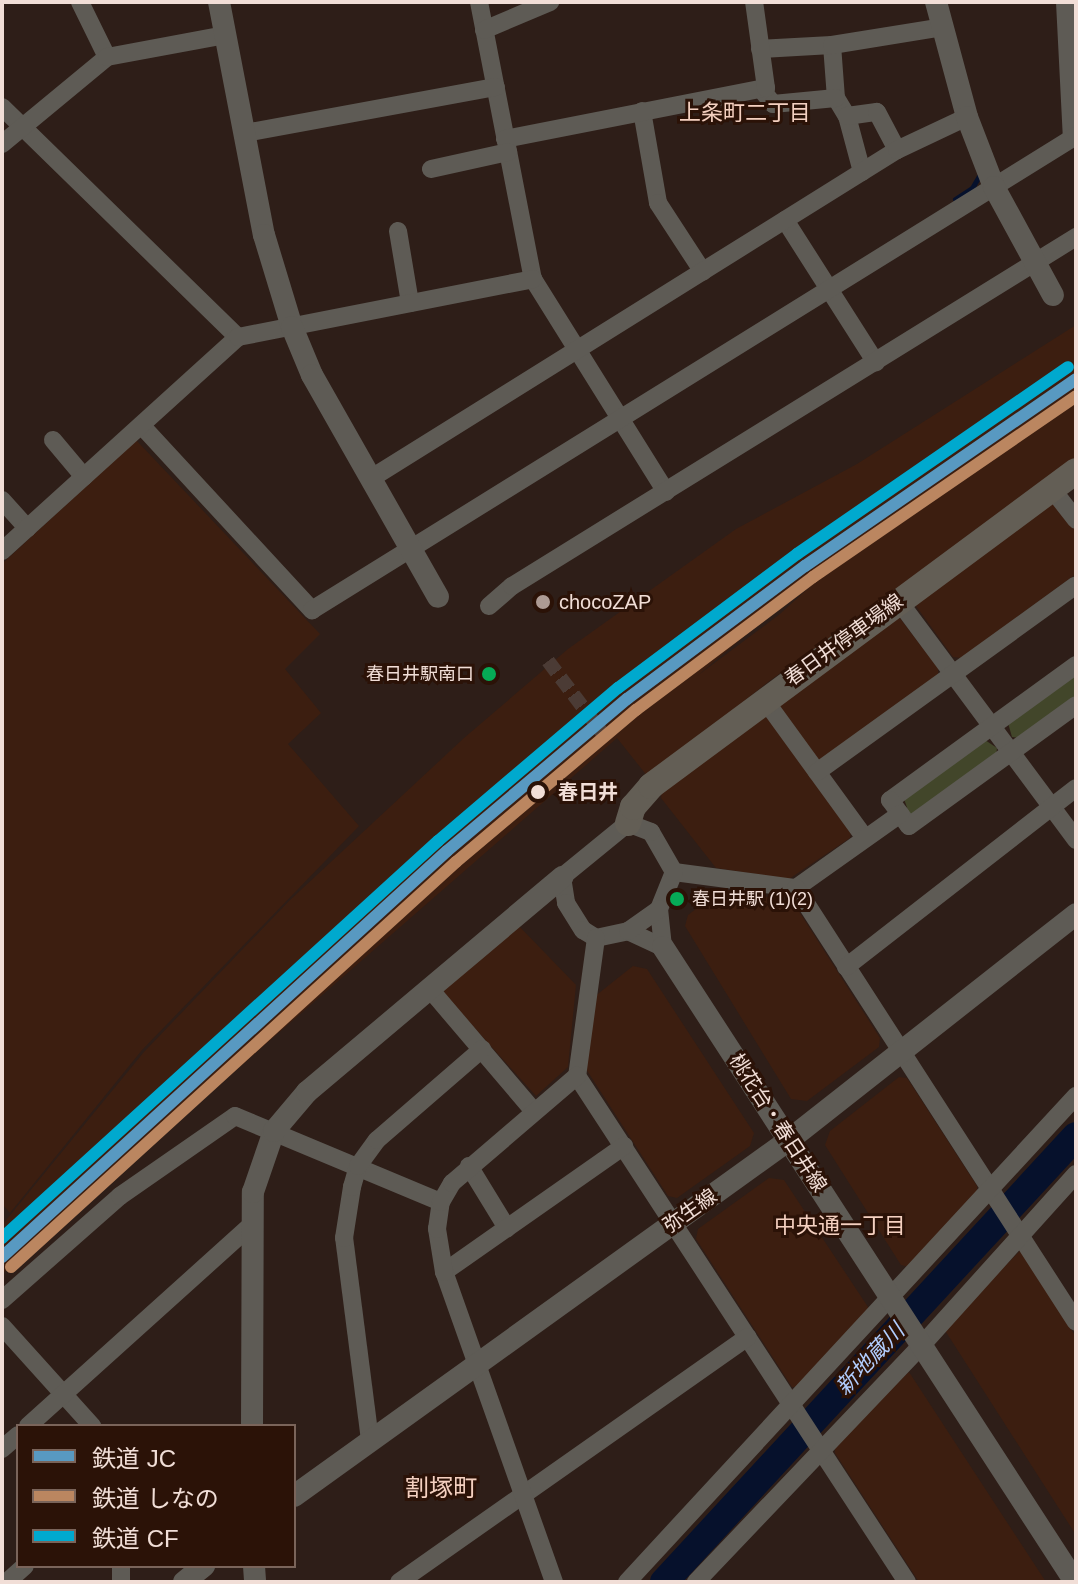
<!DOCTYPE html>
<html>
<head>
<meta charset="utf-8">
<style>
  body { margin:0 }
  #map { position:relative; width:1078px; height:1584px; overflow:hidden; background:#2e1e18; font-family:Arial,"Noto Sans JP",sans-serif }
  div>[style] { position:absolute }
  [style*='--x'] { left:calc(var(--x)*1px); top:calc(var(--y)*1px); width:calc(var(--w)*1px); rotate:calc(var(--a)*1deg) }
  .built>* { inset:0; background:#3c1e10 }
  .green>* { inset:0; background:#42462a }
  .stream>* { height:5px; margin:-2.5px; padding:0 2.5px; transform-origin:2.5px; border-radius:2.5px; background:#06112c }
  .river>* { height:28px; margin:-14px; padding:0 14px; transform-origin:14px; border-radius:14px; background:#06112c }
  .pedestrian-tunnel>* { height:14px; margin-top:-7px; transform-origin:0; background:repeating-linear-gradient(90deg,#4b3b35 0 14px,transparent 0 21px) }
  .minor>* { height:18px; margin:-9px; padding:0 9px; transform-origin:9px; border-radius:9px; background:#5e5b55 }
  .tertiary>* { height:22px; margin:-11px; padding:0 11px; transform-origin:11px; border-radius:11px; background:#5e5b55 }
  .secondary>* { height:26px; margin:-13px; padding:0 13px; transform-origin:13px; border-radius:13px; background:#635e55 }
  .rail-1>* { height:12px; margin:-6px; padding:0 6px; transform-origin:6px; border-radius:6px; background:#5899c1 }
  .rail-2>* { height:12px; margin:-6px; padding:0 6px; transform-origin:6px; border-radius:6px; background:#bb8660 }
  .rail-3>* { height:12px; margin:-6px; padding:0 6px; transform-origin:6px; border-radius:6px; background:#00a9ce }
  .dots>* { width:22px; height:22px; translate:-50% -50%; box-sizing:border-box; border:4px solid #2b1207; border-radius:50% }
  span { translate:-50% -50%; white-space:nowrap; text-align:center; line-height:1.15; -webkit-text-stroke:6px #2b1207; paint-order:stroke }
  .bus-label { font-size:18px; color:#f1ded7 }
  .right { translate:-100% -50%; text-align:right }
  .left { translate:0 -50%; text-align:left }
  .poi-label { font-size:20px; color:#f1ded7 }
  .street-label { font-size:20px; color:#f1ded7 }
  .stop-label { font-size:20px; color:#f1ded7; font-weight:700 }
  .neighbourhood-label { font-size:22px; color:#f4d0c0 }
  .water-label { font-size:22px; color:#b1cdfe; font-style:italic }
  .quarter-label { font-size:24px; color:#f4d0c0 }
  .frame { position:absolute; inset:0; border:4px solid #f1ded7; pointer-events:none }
  .legend { position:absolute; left:16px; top:1424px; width:280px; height:144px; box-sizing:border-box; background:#2b1207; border:2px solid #7a645a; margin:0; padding:10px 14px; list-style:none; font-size:24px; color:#f1ded7 }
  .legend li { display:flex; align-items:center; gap:16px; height:40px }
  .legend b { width:40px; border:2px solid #7a645a }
</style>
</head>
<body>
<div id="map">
  <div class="built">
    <i style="clip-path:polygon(1076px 325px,1076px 392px,848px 549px,697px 676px,780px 614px,850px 550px,1076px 400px,1076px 460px,768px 682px,648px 777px,617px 738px,2px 1274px,2px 1225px,144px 1052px,289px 901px,464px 738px,568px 649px,736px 529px,857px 464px)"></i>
    <i style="clip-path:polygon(136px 440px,320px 634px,285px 669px,321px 713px,288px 744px,359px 826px,142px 1050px,10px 1213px,2px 1204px,2px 564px)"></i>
    <i style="clip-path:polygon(1048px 503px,1056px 504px,1076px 531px,1076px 574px,961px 658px,953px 657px,916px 606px,917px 598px)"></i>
    <i style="clip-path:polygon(899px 617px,938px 668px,938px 675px,822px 760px,815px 758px,778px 707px)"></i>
    <i style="clip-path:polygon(766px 715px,851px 831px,850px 838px,789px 879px,716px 868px,661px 798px,662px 790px)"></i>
    <i style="clip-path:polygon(722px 889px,793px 902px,880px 1038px,879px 1047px,807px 1101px,791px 1099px,685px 926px,688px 915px)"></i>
    <i style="clip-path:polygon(517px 924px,576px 985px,568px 1067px,536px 1096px,444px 994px,444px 987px)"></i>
    <i style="clip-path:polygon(633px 966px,647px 969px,754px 1133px,750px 1146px,677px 1198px,668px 1196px,586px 1069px,594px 997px)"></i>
    <i style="clip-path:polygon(899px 1077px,907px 1078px,977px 1186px,977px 1194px,909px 1267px,901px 1265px,825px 1145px,830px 1131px)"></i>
    <i style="clip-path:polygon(769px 1178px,784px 1180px,868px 1307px,867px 1314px,799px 1387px,792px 1387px,696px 1239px,698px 1229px)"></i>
    <i style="clip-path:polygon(1020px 1251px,1076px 1337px,1076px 1535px,946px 1332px,946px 1325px)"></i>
    <i style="clip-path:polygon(909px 1372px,1046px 1582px,919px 1582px,835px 1453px,835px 1442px)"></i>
  </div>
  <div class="green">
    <i style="clip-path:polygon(1076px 674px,1076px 697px,1019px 738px,1012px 737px,1008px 723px)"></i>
    <i style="clip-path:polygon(985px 740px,997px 748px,996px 756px,913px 815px,909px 813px,904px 799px)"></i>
  </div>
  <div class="stream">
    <i style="--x:955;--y:199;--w:20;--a:-33"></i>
    <i style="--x:972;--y:188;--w:14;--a:-60"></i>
  </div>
  <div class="river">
    <i style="--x:664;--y:1582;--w:607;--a:-47.27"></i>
  </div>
  <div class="pedestrian-tunnel">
    <i style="--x:548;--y:661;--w:93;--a:52.9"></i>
  </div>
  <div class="minor">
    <i style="--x:80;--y:2;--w:61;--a:63.9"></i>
    <i style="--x:479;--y:2;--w:282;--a:79"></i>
    <i style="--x:533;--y:279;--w:251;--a:58"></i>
    <i style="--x:1065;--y:2;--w:136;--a:87.1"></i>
    <i style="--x:484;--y:30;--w:72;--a:-23"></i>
    <i style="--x:832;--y:45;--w:53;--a:85.7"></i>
    <i style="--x:836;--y:98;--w:21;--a:59"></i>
    <i style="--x:847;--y:116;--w:58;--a:75"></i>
    <i style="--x:760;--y:49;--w:72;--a:-3.2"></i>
    <i style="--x:832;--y:45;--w:112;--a:-9.2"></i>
    <i style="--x:761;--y:89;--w:19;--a:51"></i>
    <i style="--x:773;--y:104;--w:63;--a:-5.4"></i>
    <i style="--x:2;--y:107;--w:330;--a:44.3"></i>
    <i style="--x:642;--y:111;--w:93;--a:80.1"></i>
    <i style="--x:658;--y:203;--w:82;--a:56.9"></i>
    <i style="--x:847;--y:116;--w:30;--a:-8"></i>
    <i style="--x:877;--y:112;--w:43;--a:62.2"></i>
    <i style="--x:245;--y:133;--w:255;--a:-10.4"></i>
    <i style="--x:505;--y:139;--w:266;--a:-11.1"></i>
    <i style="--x:766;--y:88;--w:87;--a:-97.9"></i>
    <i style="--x:2;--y:144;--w:136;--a:-39.6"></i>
    <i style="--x:107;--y:57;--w:121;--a:-10.5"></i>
    <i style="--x:431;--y:169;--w:79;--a:-12.4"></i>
    <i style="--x:785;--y:220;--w:169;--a:57.5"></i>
    <i style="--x:398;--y:231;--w:73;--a:80.5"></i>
    <i style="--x:142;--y:426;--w:251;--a:47.3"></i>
    <i style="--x:312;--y:610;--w:899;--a:-31.82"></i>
    <i style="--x:53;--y:440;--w:48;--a:50"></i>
    <i style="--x:370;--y:479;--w:621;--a:-31.98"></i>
    <i style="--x:897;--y:150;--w:77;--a:-25.2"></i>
    <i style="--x:1052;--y:489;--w:39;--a:52"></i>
    <i style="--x:2;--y:500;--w:38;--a:48"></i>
    <i style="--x:2;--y:551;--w:319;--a:-42.2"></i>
    <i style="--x:238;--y:337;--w:301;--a:-11.1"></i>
    <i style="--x:898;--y:600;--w:299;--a:53.4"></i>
    <i style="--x:489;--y:606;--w:30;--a:-41"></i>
    <i style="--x:512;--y:586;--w:663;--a:-31.75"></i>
    <i style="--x:1076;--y:665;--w:230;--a:144"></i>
    <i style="--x:890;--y:800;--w:32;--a:54"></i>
    <i style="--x:909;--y:826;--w:206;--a:-35.9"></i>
    <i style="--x:764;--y:699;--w:172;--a:54"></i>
    <i style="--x:817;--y:772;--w:319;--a:-35.8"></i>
    <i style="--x:674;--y:872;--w:123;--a:7.5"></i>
    <i style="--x:796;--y:888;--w:128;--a:-35.4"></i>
    <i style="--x:796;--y:888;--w:516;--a:57.17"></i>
    <i style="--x:628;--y:931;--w:38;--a:25"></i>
    <i style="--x:663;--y:947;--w:38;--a:-96"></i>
    <i style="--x:659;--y:909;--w:40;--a:-68"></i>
    <i style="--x:674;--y:872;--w:46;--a:-119.9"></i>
    <i style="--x:651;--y:832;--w:25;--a:-159"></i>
    <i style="--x:628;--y:823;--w:85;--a:140.7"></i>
    <i style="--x:562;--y:877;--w:26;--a:81"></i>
    <i style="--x:566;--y:903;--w:32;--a:58"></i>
    <i style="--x:583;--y:930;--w:15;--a:32"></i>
    <i style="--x:596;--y:938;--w:33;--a:-12"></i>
    <i style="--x:628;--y:931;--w:38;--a:-35"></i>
    <i style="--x:596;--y:938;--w:139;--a:97.8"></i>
    <i style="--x:577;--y:1076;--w:604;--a:56.89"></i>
    <i style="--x:846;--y:967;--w:291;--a:-37.9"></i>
    <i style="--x:429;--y:988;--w:160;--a:49.6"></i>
    <i style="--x:469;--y:1166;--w:73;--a:58.5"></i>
    <i style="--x:444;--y:1272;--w:220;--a:-35"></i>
    <i style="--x:2;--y:1300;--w:157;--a:-41.4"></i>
    <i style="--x:120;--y:1196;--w:140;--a:-34.8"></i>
    <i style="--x:235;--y:1116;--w:223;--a:22.7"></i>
    <i style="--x:2;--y:1326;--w:135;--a:48"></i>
    <i style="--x:28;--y:1426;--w:300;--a:-42"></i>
    <i style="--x:370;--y:1440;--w:204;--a:-97.3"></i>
    <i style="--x:344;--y:1238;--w:52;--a:-81.1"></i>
    <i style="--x:352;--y:1187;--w:22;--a:-74"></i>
    <i style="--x:358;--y:1166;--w:32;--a:-54"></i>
    <i style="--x:377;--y:1140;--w:139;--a:-40.9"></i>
    <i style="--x:2;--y:1449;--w:21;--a:-41"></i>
    <i style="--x:121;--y:1566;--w:16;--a:90"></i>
    <i style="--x:7;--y:1582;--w:24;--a:-42"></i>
    <i style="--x:399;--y:1582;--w:426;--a:-35.1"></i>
    <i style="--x:554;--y:1582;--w:329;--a:-109.5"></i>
    <i style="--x:444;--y:1272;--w:44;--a:-99.2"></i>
    <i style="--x:437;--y:1229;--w:27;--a:-82"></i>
    <i style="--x:441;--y:1202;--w:22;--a:-60"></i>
    <i style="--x:452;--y:1183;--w:165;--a:-40.6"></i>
    <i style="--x:627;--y:1582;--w:662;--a:-47.27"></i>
    <i style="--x:696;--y:1582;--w:327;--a:-46.4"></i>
    <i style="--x:922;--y:1345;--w:230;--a:-48"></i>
  </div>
  <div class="tertiary">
    <i style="--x:219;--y:2;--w:237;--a:79.1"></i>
    <i style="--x:264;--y:235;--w:96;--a:73.1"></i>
    <i style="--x:292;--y:327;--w:52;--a:67.4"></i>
    <i style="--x:312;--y:375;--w:255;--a:60.4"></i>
    <i style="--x:936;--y:2;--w:119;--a:74.9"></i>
    <i style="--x:967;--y:117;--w:75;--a:68.9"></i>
    <i style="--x:994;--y:187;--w:123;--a:61.4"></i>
    <i style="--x:663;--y:947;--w:757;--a:57.02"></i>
    <i style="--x:252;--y:1426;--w:234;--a:-89.8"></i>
    <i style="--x:253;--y:1192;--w:65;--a:-71"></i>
    <i style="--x:274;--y:1131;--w:51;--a:-49.8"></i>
    <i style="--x:307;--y:1092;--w:334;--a:-40.1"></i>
    <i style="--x:294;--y:1496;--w:610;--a:-35.72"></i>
    <i style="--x:789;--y:1140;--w:365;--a:-38.2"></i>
    <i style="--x:254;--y:1566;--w:16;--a:86"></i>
    <i style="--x:184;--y:1582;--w:26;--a:-39"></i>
  </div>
  <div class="secondary">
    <i style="--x:628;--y:823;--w:17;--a:-73"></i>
    <i style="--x:633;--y:807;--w:28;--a:-49"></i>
    <i style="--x:651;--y:786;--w:529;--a:-36.54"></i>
  </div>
  <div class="rail-1">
    <i style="--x:2;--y:1257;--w:602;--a:-42.38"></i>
    <i style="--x:447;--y:851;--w:236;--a:-40.2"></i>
    <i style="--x:627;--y:699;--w:222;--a:-36.8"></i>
    <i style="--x:805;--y:566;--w:329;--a:-34.6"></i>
  </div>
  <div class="rail-2">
    <i style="--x:11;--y:1267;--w:602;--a:-42.31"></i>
    <i style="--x:456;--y:862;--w:236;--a:-40.2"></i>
    <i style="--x:636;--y:710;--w:221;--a:-36.9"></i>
    <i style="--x:813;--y:577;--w:319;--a:-34.5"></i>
  </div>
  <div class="rail-3">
    <i style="--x:2;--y:1238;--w:590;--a:-42.32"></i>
    <i style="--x:438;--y:841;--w:236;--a:-40.4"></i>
    <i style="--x:618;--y:688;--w:224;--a:-36.8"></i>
    <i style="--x:797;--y:554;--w:329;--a:-34.6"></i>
  </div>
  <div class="dots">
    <i style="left:543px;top:602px;background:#ad9b94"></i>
    <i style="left:489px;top:674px;background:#06aa56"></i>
    <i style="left:538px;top:792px;background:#f1ded7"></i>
    <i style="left:677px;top:899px;background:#06aa56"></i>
  </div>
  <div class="bus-label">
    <span class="right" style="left:474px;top:674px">春日井駅南口</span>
    <span class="left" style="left:692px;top:899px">春日井駅 (1)(2)</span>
  </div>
  <div class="poi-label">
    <span class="left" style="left:559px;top:602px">chocoZAP</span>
  </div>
  <div class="street-label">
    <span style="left:844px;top:640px;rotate:-36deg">春日井停車場線</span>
    <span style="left:778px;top:1123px;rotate:57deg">桃花台・春日井線</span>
    <span style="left:690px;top:1211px;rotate:-35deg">弥生線</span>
  </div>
  <div class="stop-label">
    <span class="left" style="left:558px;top:792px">春日井</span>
  </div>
  <div class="neighbourhood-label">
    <span style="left:745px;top:113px">上条町二丁目</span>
    <span style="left:840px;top:1226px">中央通一丁目</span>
  </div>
  <div class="water-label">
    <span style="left:870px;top:1359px;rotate:-47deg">新地蔵川</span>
  </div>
  <div class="quarter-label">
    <span style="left:441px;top:1488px">割塚町</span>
  </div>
  <div class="frame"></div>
  <ul class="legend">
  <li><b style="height:10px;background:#5899c1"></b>鉄道 JC</li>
  <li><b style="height:10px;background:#bb8660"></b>鉄道 しなの</li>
  <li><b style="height:10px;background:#00a9ce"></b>鉄道 CF</li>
  </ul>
</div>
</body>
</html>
